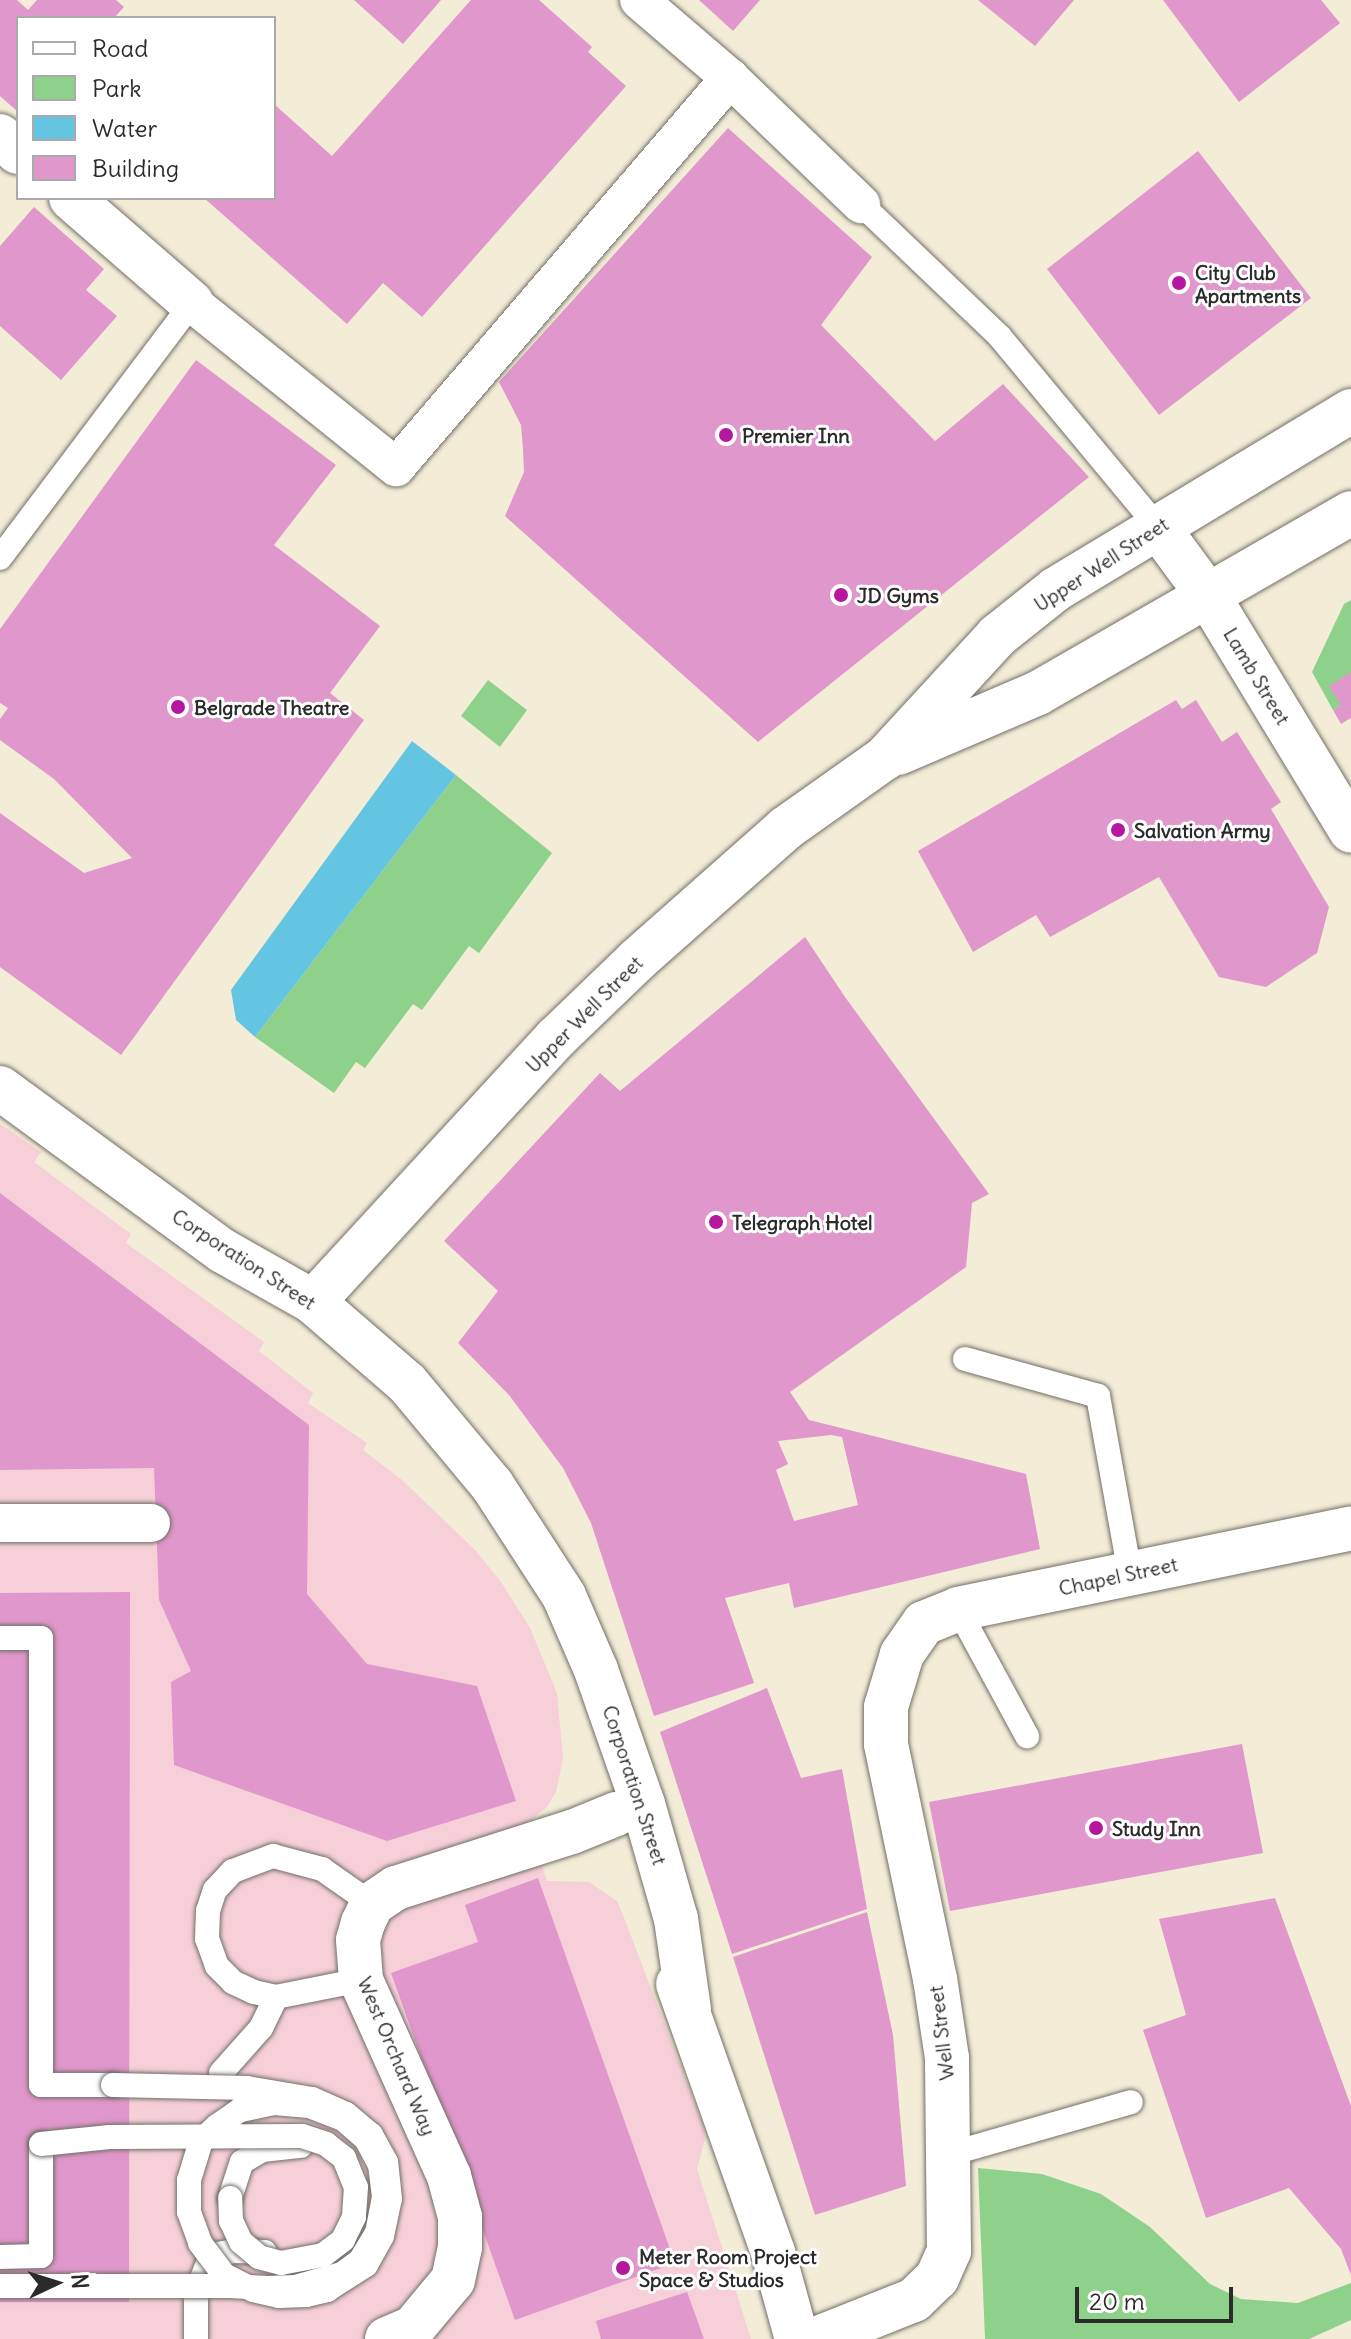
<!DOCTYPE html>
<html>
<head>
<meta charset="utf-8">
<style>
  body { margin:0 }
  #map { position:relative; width:1351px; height:2339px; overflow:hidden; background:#f3ecd7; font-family:Delius,sans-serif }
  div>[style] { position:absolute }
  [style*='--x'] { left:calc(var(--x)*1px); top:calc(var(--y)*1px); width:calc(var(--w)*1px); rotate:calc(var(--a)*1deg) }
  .built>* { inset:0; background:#f6cfd8 }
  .green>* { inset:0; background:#8ed18a }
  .water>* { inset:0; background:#64c5e2 }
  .building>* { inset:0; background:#e097cb }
  .roads { filter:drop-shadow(0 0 2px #716f67) drop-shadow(0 0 2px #716f67) }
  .service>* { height:24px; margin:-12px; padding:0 12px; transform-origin:12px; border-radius:12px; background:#fff }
  .pedestrian>* { height:38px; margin:-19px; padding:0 19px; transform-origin:19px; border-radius:19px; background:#fff }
  .minor>* { height:44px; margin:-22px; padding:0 22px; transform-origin:22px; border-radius:22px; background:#fff }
  .tertiary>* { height:44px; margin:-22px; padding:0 22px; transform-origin:22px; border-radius:22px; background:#fff }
  .bridges { filter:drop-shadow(0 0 2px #716f67) drop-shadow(0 0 2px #716f67) }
  .service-bridge>* { height:24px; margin:-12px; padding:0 12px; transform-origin:12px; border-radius:12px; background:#fff }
  .dots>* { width:22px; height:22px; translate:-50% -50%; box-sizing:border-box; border:4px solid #fff; border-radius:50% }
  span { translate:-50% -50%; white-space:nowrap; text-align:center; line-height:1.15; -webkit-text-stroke:6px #fff; paint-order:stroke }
  .poi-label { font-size:20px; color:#2b2b2b; font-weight:700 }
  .left { translate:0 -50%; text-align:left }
  .street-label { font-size:20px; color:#2b2b2b }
  .legend { position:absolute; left:16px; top:16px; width:260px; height:184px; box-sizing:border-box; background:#fff; border:2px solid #aaa; margin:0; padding:10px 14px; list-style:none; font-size:24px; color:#2b2b2b }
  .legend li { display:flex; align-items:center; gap:16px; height:40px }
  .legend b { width:40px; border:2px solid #aaa }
  .north { position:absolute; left:16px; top:2243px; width:80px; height:80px; -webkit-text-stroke:6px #fff; paint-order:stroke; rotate:86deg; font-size:22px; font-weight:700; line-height:32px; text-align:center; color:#2b2b2b }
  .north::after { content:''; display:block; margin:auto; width:28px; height:36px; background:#2b2b2b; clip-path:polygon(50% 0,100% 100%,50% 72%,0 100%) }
  .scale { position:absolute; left:1075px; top:2287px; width:158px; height:36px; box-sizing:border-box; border:4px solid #2b2b2b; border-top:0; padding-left:10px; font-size:24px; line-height:28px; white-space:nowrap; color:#2b2b2b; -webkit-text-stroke:6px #fff; paint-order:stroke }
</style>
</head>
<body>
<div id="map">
  <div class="built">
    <i style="clip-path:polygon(0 1124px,41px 1152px,34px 1162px,131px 1234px,126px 1243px,264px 1342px,259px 1351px,313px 1393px,308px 1403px,367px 1443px,363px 1450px,402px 1480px,475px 1550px,501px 1582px,530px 1628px,557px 1693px,563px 1758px,556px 1792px,547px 1807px,528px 1823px,547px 1881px,589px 1882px,617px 1901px,623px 1915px,703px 2125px,705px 2139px,697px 2169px,751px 2339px,0 2339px)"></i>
  </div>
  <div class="green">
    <i style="clip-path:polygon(1351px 600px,1351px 672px,1341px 705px,1333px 710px,1312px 672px,1344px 604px)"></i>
    <i style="clip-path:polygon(488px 680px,527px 710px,500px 747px,461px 716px)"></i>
    <i style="clip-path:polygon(456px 775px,552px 853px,479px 953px,469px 946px,422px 1010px,413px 1004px,365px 1068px,356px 1062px,334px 1093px,255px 1037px)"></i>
    <i style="clip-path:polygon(978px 2168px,1042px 2174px,1101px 2194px,1150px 2227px,1210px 2284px,1241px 2299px,1298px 2303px,1351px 2283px,1351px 2320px,1309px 2339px,985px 2339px)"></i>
  </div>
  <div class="water">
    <i style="clip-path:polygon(412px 741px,456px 775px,255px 1037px,236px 1020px,231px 990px)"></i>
  </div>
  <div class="building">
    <i style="clip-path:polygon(0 0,17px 0,28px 10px,37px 0,116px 0,124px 7px,114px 18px,18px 18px,18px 112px,0 96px)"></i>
    <i style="clip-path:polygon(354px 0,441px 0,403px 44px)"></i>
    <i style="clip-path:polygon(471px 0,539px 0,592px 47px,588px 52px,626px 86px,422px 317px,383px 283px,347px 324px,204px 198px,274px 198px,274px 104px,332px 156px)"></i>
    <i style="clip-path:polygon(699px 0,760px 0,733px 31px)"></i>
    <i style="clip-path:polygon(978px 0,1074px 0,1035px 46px)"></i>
    <i style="clip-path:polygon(1163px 0,1321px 0,1340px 23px,1239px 102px)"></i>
    <i style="clip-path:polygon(728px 128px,872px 257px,821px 325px,935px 441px,1003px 384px,1089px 477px,758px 742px,505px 516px,524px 472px,523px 449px,521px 425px,499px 382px)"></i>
    <i style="clip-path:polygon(1198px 151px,1311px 298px,1159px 415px,1047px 269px)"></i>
    <i style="clip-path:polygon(34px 207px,104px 269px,86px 290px,117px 316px,61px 380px,0 326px,0 246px)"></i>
    <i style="clip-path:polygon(196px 360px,336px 465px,274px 545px,380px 626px,330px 693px,364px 720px,121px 1055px,0 967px,0 813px,84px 873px,132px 858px,54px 779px,0 740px,0 719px,8px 708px,0 703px,0 629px)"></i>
    <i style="clip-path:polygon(1351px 672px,1351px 718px,1341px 724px,1333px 710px,1341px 705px,1329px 686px)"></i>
    <i style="clip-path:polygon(1176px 700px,1182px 709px,1196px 700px,1222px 742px,1237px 732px,1281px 802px,1271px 809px,1329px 907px,1317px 953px,1266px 987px,1219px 977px,1159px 877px,1050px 937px,1036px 915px,973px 952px,918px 851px)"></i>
    <i style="clip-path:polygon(evenodd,805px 937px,845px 997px,989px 1194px,972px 1203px,966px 1267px,790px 1392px,809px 1420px,1026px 1474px,1040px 1549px,794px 1608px,789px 1583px,725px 1598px,754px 1683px,654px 1716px,591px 1523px,563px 1468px,509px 1395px,458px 1343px,498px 1291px,444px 1241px,600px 1073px,620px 1091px,805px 937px,831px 1435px,842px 1437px,858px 1505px,794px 1521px,776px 1470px,788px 1464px,778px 1441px,831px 1435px)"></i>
    <i style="clip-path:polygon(0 1193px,309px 1425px,307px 1594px,367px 1664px,477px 1686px,516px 1801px,387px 1841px,174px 1765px,171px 1682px,191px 1671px,159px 1600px,154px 1468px,0 1470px)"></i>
    <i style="clip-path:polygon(130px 1592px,129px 2302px,0 2302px,0 1593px)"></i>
    <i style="clip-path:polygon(767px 1688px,801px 1778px,842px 1769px,867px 1909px,732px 1954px,660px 1732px)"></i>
    <i style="clip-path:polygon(1242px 1744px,1263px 1853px,950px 1911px,929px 1802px)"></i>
    <i style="clip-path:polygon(538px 1878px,675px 2263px,515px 2320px,391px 1973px,478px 1942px,465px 1905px)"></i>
    <i style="clip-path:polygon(1275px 1898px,1351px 2106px,1351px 2275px,1341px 2249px,1289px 2188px,1206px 2218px,1143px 2030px,1186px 2015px,1159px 1919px)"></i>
    <i style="clip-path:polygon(867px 1912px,893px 2035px,906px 2186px,815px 2215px,733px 1957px)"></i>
    <i style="clip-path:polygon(687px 2292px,704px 2339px,601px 2339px,596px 2321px)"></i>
  </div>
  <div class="roads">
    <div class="service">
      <i style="--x:861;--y:204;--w:192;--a:43.7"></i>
      <i style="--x:1000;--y:337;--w:246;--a:50.3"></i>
      <i style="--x:0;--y:558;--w:319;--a:-53"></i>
      <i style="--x:965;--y:1359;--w:138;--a:15.5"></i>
      <i style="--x:1098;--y:1396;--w:181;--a:79.8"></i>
      <i style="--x:958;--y:1609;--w:145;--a:61.5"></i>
      <i style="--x:0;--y:1638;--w:41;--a:0"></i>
      <i style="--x:41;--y:1638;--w:447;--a:90"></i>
      <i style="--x:41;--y:2085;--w:72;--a:0"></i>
      <i style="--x:361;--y:1980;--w:87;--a:168.7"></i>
      <i style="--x:276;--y:1997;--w:23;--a:-167"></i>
      <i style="--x:254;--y:1992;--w:23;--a:-155"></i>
      <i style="--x:233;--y:1982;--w:23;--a:-135"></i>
      <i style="--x:217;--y:1966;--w:29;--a:-110"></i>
      <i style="--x:207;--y:1939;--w:28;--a:-88"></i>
      <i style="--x:208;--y:1911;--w:22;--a:-72"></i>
      <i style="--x:215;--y:1890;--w:26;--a:-47"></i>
      <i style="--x:233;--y:1871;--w:43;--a:-20.6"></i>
      <i style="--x:273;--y:1856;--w:51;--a:14.9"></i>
      <i style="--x:322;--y:1869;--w:61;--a:35"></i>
      <i style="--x:221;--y:2073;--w:60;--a:-48.4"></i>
      <i style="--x:261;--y:2028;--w:34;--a:-64"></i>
      <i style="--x:950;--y:2154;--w:188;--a:-16"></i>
      <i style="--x:230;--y:2198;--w:38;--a:-72"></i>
      <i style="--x:242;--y:2162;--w:23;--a:-31"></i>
      <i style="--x:262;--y:2150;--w:39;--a:-6"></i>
      <i style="--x:0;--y:2257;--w:41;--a:-1.4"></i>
      <i style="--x:41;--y:2256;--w:112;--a:-90"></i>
      <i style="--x:196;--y:2339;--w:46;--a:-90"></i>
      <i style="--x:196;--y:2293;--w:32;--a:-68"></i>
      <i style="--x:208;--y:2263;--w:13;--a:-42"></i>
      <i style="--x:218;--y:2254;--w:15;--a:-11"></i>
      <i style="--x:233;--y:2251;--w:32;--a:2"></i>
    </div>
    <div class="pedestrian">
      <i style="--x:639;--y:0;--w:120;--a:40.6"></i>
      <i style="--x:730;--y:78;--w:182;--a:43.9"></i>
      <i style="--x:192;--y:303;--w:262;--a:38.8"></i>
      <i style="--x:396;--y:467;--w:513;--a:-49.35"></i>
      <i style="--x:0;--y:1523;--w:151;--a:0"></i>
    </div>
    <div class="minor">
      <i style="--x:0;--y:136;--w:24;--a:42"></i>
      <i style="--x:71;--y:198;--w:160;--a:41"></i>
      <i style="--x:1157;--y:526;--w:84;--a:53.7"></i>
      <i style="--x:1207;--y:594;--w:277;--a:58.7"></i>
      <i style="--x:387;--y:2339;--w:28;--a:-23"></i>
      <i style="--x:413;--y:2328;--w:62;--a:-50.2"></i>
      <i style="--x:453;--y:2280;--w:34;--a:-78"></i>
      <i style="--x:460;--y:2247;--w:30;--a:-90"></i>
      <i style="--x:460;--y:2217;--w:42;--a:-105"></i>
      <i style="--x:449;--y:2176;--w:215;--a:-114.2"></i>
      <i style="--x:361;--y:1980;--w:40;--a:-94.3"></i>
      <i style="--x:358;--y:1940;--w:18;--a:-74"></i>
      <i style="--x:363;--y:1923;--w:21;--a:-65"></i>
      <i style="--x:372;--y:1904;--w:29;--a:-34"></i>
      <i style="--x:396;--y:1888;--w:185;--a:-17.7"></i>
      <i style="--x:572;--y:1832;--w:48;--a:-22.2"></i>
      <i style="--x:816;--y:2339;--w:105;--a:-21.7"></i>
      <i style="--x:914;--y:2300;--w:32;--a:-44"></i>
      <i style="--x:937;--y:2278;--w:30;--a:-66"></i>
      <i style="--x:949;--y:2251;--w:193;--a:-90.6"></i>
      <i style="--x:947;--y:2058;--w:80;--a:-98.6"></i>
      <i style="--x:935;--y:1979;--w:240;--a:-101.8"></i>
      <i style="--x:886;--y:1744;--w:37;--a:-90"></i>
      <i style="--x:886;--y:1707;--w:55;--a:-73.2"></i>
      <i style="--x:902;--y:1654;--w:38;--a:-55"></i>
      <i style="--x:924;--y:1623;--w:37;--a:-22"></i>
      <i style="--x:958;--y:1609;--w:401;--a:-11.6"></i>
    </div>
    <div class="tertiary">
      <i style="--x:898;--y:753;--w:152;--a:-23.2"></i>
      <i style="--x:1038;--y:693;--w:361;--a:-29.9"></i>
      <i style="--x:0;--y:1088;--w:276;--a:36.2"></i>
      <i style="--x:223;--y:1251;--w:103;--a:29.5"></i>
      <i style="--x:313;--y:1302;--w:124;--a:40.8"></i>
      <i style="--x:407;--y:1383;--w:133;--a:50.2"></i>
      <i style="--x:492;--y:1485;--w:132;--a:57"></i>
      <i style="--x:564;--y:1596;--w:81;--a:66.6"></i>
      <i style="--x:596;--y:1670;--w:142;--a:70.7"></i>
      <i style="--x:643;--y:1804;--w:120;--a:74"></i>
      <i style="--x:676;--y:1919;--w:91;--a:81.8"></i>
      <i style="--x:313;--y:1302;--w:359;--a:-47.4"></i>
      <i style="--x:556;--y:1038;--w:112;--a:-43.9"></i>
      <i style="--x:637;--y:960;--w:199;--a:-41.5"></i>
      <i style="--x:786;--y:828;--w:121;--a:-35.3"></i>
      <i style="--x:885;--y:758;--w:166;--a:-47.4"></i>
      <i style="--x:997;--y:636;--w:75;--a:-38.5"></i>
      <i style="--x:1056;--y:589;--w:345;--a:-31.1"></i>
      <i style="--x:678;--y:1984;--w:284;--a:70.5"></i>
      <i style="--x:773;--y:2252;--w:90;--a:74.6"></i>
    </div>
  </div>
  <div class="bridges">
    <div class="service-bridge">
      <i style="--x:41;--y:2144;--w:69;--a:-5.8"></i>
      <i style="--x:110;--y:2137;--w:192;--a:-0.3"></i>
      <i style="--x:302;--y:2136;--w:25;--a:18"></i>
      <i style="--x:326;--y:2144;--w:23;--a:38"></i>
      <i style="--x:344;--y:2158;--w:31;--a:68"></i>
      <i style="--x:356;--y:2187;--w:30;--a:94"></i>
      <i style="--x:354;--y:2217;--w:25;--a:116"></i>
      <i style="--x:343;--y:2240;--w:25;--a:143"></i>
      <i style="--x:323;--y:2255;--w:43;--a:169.2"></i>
      <i style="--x:281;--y:2263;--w:23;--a:-165"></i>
      <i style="--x:259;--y:2257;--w:23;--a:-140"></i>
      <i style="--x:241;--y:2242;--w:23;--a:-115"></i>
      <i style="--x:231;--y:2221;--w:23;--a:-92"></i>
      <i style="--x:0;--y:2286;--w:230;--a:0"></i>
      <i style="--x:230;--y:2286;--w:37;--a:3"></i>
      <i style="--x:267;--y:2288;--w:28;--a:-2"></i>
      <i style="--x:295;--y:2287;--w:49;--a:-15.5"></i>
      <i style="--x:342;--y:2274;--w:22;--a:-36"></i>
      <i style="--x:360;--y:2261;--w:33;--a:-59"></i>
      <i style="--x:377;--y:2233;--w:37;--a:-79"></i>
      <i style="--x:384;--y:2197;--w:32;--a:-97"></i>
      <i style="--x:380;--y:2165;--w:30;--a:-118"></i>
      <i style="--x:366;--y:2139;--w:30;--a:-139"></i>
      <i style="--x:343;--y:2119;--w:36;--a:-159"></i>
      <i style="--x:309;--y:2106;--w:35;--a:-175"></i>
      <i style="--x:274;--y:2103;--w:35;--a:168"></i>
      <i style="--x:240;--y:2110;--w:28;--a:145"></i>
      <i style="--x:217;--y:2126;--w:22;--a:137"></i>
      <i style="--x:201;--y:2141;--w:41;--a:107.1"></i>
      <i style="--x:189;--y:2180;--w:32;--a:90"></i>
      <i style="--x:189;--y:2212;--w:33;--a:70"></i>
      <i style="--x:200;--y:2243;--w:40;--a:53"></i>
      <i style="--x:224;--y:2275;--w:33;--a:27"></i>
      <i style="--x:253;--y:2290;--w:27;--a:13"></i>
      <i style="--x:279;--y:2296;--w:27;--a:-2"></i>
      <i style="--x:306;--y:2295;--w:22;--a:-13"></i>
      <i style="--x:327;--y:2290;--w:46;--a:-32.7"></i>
      <i style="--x:366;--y:2265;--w:33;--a:-61"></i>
      <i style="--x:382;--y:2236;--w:38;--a:-78"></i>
      <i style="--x:390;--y:2199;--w:37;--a:-96"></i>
      <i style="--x:386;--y:2162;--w:31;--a:-119"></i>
      <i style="--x:371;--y:2135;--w:33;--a:-140"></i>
      <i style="--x:346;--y:2114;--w:37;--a:-156"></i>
      <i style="--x:312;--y:2099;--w:66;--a:-170.4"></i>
      <i style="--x:247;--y:2088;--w:134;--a:-178.7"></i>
    </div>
  </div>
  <div class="dots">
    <i style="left:1179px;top:283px;background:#b5179e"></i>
    <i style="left:726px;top:435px;background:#b5179e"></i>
    <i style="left:841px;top:595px;background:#b5179e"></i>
    <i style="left:178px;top:707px;background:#b5179e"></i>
    <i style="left:1118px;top:830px;background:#b5179e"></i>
    <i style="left:716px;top:1222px;background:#b5179e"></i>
    <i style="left:1096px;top:1828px;background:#b5179e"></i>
    <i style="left:623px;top:2268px;background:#b5179e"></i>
  </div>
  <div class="poi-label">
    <span class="left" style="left:1195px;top:284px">City Club<br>Apartments</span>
    <span class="left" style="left:742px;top:435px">Premier Inn</span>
    <span class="left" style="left:857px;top:595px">JD Gyms</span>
    <span class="left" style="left:194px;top:707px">Belgrade Theatre</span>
    <span class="left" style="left:1134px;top:830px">Salvation Army</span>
    <span class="left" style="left:732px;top:1222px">Telegraph Hotel</span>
    <span class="left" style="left:1112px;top:1828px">Study Inn</span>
    <span class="left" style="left:639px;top:2268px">Meter Room Project<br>Space &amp; Studios</span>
  </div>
  <div class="street-label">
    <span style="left:1101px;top:564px;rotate:-33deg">Upper Well Street</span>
    <span style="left:1257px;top:676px;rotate:59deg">Lamb Street</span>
    <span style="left:584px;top:1014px;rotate:-45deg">Upper Well Street</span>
    <span style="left:244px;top:1259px;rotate:33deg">Corporation Street</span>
    <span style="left:1118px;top:1576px;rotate:-12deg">Chapel Street</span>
    <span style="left:635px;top:1785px;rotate:72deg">Corporation Street</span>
    <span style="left:941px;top:2033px;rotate:-97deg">Well Street</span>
    <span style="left:397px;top:2056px;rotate:67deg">West Orchard Way</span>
  </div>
  <ul class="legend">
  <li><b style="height:10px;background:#fff"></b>Road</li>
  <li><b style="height:22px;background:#8ed18a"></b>Park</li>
  <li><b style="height:22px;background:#64c5e2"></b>Water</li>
  <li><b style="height:22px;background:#e097cb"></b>Building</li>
  </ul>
  <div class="north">N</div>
  <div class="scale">20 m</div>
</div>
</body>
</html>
